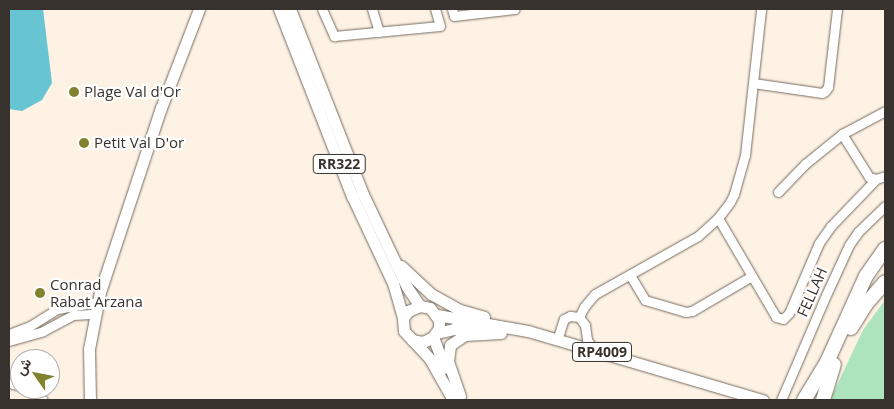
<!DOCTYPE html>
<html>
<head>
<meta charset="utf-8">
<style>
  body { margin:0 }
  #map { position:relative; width:894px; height:409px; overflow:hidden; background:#fef2e4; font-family:"Open Sans",Vazirmatn,sans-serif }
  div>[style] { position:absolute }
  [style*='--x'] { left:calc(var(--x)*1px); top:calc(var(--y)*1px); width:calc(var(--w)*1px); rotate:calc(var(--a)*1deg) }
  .green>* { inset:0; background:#ade3bd }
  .water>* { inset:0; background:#67c4d3 }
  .roads { filter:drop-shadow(0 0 1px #746a5e) drop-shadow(0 0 1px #746a5e) }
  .minor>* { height:9px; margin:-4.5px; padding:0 4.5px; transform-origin:4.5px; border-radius:4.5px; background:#fff }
  .major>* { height:11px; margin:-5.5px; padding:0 5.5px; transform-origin:5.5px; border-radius:5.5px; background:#fff }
  .highway>* { height:14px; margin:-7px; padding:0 7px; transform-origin:7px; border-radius:7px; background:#fff }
  .dots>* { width:14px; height:14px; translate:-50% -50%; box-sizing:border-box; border:2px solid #fff; border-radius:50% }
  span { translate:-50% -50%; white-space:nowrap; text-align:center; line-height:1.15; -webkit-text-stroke:4.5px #fff; paint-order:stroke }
  .shield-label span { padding:1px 4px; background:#fff; border:1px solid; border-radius:4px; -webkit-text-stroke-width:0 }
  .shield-label { font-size:14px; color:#37322d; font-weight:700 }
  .poi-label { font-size:15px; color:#37322d }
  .left { translate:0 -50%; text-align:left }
  .street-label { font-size:15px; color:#37322d }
  .frame { position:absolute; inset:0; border:10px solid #37322d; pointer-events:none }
  .north { position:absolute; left:10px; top:349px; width:50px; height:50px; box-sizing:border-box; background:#fff; border:1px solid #afadab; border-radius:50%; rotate:303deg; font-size:14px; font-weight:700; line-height:20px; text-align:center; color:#37322d }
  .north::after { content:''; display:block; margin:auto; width:18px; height:22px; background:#80822c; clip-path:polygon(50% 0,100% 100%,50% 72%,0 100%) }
</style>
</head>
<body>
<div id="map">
  <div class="green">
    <i style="clip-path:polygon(885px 300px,885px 400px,830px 400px,863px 330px)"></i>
  </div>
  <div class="water">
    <i style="clip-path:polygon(9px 9px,43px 9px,52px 83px,42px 100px,22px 111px,9px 109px)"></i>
  </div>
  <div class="roads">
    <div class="minor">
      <i style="--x:322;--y:9;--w:30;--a:66"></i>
      <i style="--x:334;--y:36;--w:106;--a:-5.4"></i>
      <i style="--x:440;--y:26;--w:18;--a:-106"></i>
      <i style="--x:372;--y:9;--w:24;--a:73"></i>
      <i style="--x:452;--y:9;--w:7;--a:74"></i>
      <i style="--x:454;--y:16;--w:61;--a:-6.5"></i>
      <i style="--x:753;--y:83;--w:70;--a:8.2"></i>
      <i style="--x:822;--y:93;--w:4;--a:-34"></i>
      <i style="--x:825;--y:91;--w:5;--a:-53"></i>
      <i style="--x:828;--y:87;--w:79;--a:-83.4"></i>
      <i style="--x:842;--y:134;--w:51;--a:57.9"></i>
      <i style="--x:869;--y:177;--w:7;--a:16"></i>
      <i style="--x:876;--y:179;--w:9;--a:-18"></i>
      <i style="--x:778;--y:192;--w:39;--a:-46"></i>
      <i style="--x:805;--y:164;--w:48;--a:-39"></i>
      <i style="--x:842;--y:134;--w:49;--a:-28.1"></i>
      <i style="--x:718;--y:218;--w:115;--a:59.6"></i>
      <i style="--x:776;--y:317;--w:7;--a:16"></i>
      <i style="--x:783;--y:319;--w:8;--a:-45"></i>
      <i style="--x:789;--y:313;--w:76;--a:-66.8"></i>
      <i style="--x:819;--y:243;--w:21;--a:-55"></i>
      <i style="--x:831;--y:226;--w:65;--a:-46.2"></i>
      <i style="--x:630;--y:275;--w:29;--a:59"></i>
      <i style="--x:645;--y:300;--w:43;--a:16.3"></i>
      <i style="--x:686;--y:312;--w:6;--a:-9"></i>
      <i style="--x:692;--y:311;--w:69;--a:-30.3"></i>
      <i style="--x:579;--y:317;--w:11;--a:-63"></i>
      <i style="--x:584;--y:307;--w:17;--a:-50"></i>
      <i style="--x:595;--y:294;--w:118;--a:-29.4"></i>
      <i style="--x:698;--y:236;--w:27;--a:-42"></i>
      <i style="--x:718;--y:218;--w:20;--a:-53"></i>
      <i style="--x:730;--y:202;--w:9;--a:-63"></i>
      <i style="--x:734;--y:194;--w:41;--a:-74.2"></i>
      <i style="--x:745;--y:155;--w:147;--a:-83.7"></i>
      <i style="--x:9;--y:334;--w:22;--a:-21"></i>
      <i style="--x:30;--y:326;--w:32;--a:-32"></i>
      <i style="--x:57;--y:309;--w:41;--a:-9.9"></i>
      <i style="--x:557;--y:340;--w:22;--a:-72"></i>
      <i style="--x:564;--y:319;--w:7;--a:-27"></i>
      <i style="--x:570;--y:316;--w:9;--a:6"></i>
      <i style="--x:579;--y:317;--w:10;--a:53"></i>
      <i style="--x:585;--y:325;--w:15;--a:82"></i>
      <i style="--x:587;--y:340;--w:11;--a:56"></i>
      <i style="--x:9;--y:341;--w:35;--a:-16"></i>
      <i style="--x:43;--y:331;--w:34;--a:-28"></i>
      <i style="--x:73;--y:315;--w:22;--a:-3"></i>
      <i style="--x:9;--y:383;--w:11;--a:15"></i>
      <i style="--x:26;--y:389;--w:20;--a:33"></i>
      <i style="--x:781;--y:400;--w:114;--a:-66.8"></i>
      <i style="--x:826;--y:295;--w:55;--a:-65.3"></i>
      <i style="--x:849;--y:245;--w:16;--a:-55"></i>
      <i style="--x:858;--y:232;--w:37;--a:-44"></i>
    </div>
    <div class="major">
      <i style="--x:279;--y:9;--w:201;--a:68.7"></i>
      <i style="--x:352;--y:196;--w:96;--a:64.8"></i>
      <i style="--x:393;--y:283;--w:36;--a:74"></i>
      <i style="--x:403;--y:318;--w:13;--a:86"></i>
      <i style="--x:404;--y:331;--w:38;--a:47"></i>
      <i style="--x:430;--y:359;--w:47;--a:60.7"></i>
      <i style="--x:290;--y:9;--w:197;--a:68.5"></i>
      <i style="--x:362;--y:192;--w:105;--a:64.7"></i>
      <i style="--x:407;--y:287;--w:23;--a:56"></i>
      <i style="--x:401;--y:266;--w:41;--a:43"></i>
      <i style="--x:431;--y:294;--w:33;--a:29"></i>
      <i style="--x:460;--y:310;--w:25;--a:16"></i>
      <i style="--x:437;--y:315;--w:92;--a:10"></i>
      <i style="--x:528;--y:331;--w:245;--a:16.4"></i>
      <i style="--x:403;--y:318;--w:9;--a:-54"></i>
      <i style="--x:408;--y:311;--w:13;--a:-23"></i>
      <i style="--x:420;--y:306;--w:10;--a:11"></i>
      <i style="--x:430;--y:308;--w:15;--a:53"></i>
      <i style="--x:439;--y:320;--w:8;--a:90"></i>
      <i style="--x:439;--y:328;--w:11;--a:124"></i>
      <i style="--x:433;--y:337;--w:11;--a:153"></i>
      <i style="--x:423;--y:342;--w:11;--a:-170"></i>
      <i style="--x:437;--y:333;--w:17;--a:-13"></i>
      <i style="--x:454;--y:329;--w:30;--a:2"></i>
      <i style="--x:433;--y:337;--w:33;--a:69"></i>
      <i style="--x:460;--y:396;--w:36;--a:-109"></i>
      <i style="--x:448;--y:362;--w:17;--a:-83"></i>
      <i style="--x:450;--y:345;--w:18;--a:-34"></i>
      <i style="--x:465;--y:335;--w:36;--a:-3"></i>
      <i style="--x:90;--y:400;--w:51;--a:-91.1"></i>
      <i style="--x:89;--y:349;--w:58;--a:-79.1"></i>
      <i style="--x:100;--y:292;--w:194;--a:-71.7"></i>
      <i style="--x:161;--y:108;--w:106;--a:-69"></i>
    </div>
    <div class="highway">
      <i style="--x:851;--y:328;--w:28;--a:-58"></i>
      <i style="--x:866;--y:304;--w:29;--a:-49"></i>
      <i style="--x:804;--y:400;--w:44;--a:-58.8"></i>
      <i style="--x:827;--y:362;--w:94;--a:-65.6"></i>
      <i style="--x:866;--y:276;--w:33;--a:-55"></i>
      <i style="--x:823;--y:400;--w:37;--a:-73"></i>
    </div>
  </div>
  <div class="dots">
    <i style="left:74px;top:92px;background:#80822c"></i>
    <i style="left:84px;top:143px;background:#80822c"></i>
    <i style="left:40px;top:293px;background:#80822c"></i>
  </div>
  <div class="shield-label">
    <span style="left:339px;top:164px">RR322</span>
    <span style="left:602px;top:352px">RP4009</span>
  </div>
  <div class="poi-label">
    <span class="left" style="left:84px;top:92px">Plage Val d'Or</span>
    <span class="left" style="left:94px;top:143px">Petit Val D'or</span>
    <span class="left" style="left:50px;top:293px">Conrad<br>Rabat Arzana</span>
  </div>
  <div class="street-label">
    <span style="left:812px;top:292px;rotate:-66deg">FELLAH</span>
  </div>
  <div class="frame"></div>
  <div class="north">ش</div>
</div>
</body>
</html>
